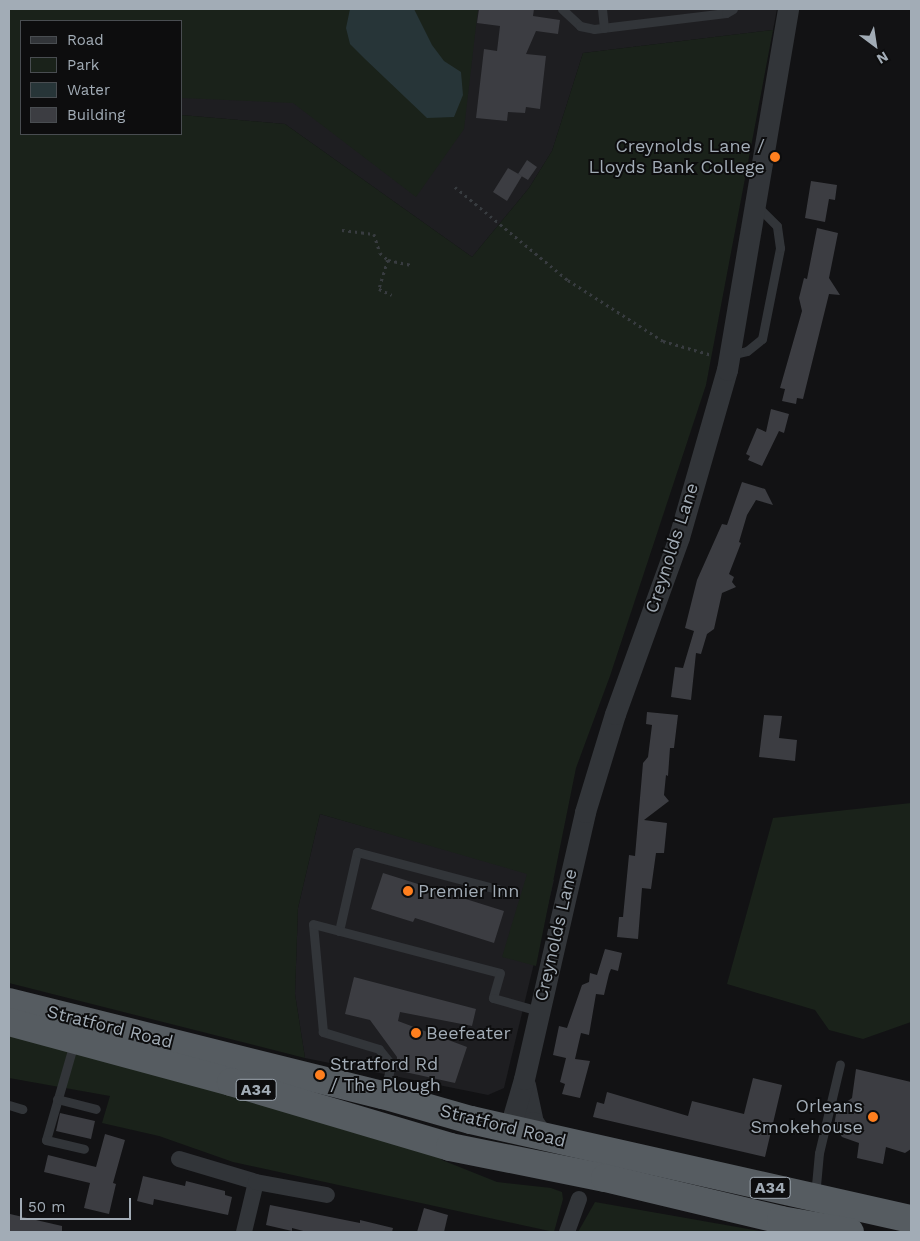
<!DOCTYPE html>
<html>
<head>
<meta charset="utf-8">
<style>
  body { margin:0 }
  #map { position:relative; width:920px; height:1241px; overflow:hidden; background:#121214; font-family:"Work Sans",sans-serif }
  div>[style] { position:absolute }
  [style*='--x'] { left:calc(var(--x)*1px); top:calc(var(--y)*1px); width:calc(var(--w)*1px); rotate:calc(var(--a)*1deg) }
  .built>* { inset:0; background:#1e1e21 }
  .green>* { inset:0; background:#1a221a }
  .water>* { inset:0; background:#273538 }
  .building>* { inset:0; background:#3c3d42 }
  .path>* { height:2.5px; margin-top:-1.25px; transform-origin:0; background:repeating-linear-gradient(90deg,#383c40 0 2.5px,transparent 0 6.5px) }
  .service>* { height:9px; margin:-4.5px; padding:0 4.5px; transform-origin:4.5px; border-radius:4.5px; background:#323539 }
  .minor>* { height:16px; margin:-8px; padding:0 8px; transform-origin:8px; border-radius:8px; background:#323539 }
  .tertiary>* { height:21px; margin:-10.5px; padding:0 10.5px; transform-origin:10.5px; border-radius:10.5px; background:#323539 }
  .trunk>* { height:28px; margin:-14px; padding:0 14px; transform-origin:14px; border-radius:14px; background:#565c61 }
  .dots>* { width:14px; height:14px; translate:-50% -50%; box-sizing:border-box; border:2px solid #0d0d0e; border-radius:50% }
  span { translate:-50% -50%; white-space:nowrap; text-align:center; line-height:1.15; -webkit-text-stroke:4px #0d0d0e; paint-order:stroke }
  .shield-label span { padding:1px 4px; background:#0d0d0e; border:1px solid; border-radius:4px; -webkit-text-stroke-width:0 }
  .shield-label { font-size:16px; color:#a2acb6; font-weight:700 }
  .poi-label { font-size:18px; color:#a2acb6 }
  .right { translate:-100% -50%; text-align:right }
  .left { translate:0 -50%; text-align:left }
  .street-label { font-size:18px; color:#a2acb6 }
  .frame { position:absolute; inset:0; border:10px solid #a2acb6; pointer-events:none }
  .legend { position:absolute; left:20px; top:20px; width:162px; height:115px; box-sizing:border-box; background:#0d0d0e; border:1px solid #494d51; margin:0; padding:6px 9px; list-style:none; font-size:15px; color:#a2acb6 }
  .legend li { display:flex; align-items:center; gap:10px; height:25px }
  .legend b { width:25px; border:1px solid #494d51 }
  .north { position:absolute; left:850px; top:20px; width:50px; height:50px; -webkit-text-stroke:4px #0d0d0e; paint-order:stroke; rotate:149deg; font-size:14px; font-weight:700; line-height:20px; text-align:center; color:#a2acb6 }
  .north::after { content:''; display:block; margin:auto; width:18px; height:22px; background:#a2acb6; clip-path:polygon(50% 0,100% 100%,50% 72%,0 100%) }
  .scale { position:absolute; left:20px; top:1198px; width:111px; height:22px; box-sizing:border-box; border:2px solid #a2acb6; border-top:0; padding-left:6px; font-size:15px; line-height:18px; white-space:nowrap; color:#a2acb6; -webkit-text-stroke:4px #0d0d0e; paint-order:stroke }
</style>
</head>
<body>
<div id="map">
  <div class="built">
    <i style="clip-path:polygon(130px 9px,777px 9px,773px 30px,583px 53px,552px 151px,529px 188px,472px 257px,285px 124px,181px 115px,181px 21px)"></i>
    <i style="clip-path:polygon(320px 814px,554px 880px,504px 1088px,488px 1095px,305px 1058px,295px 994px,298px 908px)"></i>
  </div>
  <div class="green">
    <i style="clip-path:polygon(9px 9px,478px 9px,464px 129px,416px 197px,293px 103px,181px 98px,181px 21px,21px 21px,21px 134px,181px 134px,181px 115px,285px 124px,472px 257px,529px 188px,552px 151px,583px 53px,773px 30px,706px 385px,610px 676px,576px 768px,536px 966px,502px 957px,527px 874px,320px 814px,298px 908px,295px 994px,305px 1058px,9px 983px)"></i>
    <i style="clip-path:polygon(911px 803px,911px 1022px,863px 1039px,829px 1030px,815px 1010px,727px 984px,773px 818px)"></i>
    <i style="clip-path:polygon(9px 1033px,440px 1153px,442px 1160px,497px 1182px,551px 1188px,562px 1192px,563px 1199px,554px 1232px,233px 1162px,159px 1136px,102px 1123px,110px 1096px,9px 1078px)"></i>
    <i style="clip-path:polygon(595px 1202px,765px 1232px,578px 1232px)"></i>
  </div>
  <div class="water">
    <i style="clip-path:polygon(350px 9px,414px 9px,432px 45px,444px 61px,461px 72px,463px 95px,454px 117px,427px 118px,365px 59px,350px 44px,346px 28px)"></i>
  </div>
  <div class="building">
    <i style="clip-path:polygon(479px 9px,534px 9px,533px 16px,560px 20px,558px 34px,536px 31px,526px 54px,546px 56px,540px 109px,526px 107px,525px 113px,508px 112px,507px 121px,476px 118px,484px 49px,497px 51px,500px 26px,477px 23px)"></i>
    <i style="clip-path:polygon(527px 160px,537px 167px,528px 180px,518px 174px)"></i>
    <i style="clip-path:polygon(508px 168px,522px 176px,507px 201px,493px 192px)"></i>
    <i style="clip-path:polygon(811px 181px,837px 185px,835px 200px,829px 199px,825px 222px,805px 218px)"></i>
    <i style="clip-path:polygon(817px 228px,838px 233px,829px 278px,840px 295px,829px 294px,803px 399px,797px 398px,796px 404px,782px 401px,785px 389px,780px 388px,802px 311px,799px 298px,804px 278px,807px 279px)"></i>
    <i style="clip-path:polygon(771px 409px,789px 414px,784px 433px,779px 431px,762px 466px,748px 460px,750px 456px,746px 454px,757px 428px,766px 432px)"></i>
    <i style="clip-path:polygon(742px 482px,765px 489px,773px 505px,756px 500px,747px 515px,739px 542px,741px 543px,729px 574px,734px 577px,732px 582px,736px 587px,722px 593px,714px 629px,707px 634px,701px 654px,696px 653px,691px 700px,671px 697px,675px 667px,683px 668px,694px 631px,685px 628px,697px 580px,722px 524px,727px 525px)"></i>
    <i style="clip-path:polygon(647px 712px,678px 715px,674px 748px,670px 748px,668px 776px,666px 775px,664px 795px,669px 801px,644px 820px,667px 823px,664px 853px,656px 853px,651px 889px,642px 888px,638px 939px,617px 937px,619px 917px,623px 917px,629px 855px,635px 856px,643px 763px,648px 757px,652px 725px,646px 724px)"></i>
    <i style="clip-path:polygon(764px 715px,782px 716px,779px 738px,797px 740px,795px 761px,759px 757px)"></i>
    <i style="clip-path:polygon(383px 873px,504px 911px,494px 943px,415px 918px,413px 922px,371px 909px)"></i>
    <i style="clip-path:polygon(605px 949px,622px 953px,618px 971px,611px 969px,609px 974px,604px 995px,596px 994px,589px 1035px,581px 1033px,575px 1059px,590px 1061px,580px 1098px,562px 1094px,565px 1084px,560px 1082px,566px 1058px,553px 1055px,559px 1026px,567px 1028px,582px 985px,589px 982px,590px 973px,597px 975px)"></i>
    <i style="clip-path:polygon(354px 977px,476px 1009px,472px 1026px,400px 1012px,398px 1021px,467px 1047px,455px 1083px,396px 1070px,397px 1057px,370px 1020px,345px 1014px)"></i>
    <i style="clip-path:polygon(856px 1069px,911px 1082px,911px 1149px,905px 1153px,886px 1147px,883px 1164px,857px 1158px,859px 1143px,842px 1137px,834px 1125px,837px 1109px,852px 1098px)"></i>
    <i style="clip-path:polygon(753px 1078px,782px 1085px,765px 1157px,593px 1117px,597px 1102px,604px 1104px,607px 1092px,688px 1116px,692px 1101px,744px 1114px)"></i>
    <i style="clip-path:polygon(60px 1113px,95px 1121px,91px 1139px,56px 1131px)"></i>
    <i style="clip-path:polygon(105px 1134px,125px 1140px,113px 1183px,116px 1184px,109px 1214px,84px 1208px,90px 1183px,44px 1172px,48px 1155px,96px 1167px)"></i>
    <i style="clip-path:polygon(143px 1176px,185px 1186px,186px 1181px,225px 1191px,225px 1195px,232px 1197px,228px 1215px,154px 1199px,153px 1205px,137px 1201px)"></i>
    <i style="clip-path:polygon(270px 1205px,360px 1223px,360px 1220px,393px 1228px,392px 1232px,307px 1232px,292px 1228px,292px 1231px,266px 1225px)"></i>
    <i style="clip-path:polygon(424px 1208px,448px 1215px,444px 1232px,417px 1232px)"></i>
    <i style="clip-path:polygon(10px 1214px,62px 1226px,62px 1232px,9px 1232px)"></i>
  </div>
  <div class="path">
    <i style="--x:455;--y:187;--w:146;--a:39.5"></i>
    <i style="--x:568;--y:280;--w:113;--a:32.7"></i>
    <i style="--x:663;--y:341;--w:51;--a:15.9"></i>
    <i style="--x:342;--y:230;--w:32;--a:7"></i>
    <i style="--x:374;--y:234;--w:20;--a:72"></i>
    <i style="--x:380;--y:253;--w:11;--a:41"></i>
    <i style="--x:388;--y:260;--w:30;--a:107"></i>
    <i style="--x:379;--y:289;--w:14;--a:25"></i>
    <i style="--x:388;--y:260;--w:24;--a:12"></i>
  </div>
  <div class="service">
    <i style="--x:562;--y:9;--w:25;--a:43"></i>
    <i style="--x:580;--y:26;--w:14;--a:12"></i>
    <i style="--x:594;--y:29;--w:133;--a:-6.9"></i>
    <i style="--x:726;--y:13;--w:8;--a:-30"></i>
    <i style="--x:602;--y:9;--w:19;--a:84"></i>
    <i style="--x:730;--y:355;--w:17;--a:-13"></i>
    <i style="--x:747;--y:351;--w:19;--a:-39"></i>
    <i style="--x:762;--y:339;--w:93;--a:-78.8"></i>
    <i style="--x:780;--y:248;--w:22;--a:-98"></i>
    <i style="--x:777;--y:226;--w:30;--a:-135"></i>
    <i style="--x:339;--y:931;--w:81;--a:-77.2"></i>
    <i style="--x:357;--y:852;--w:153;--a:14.8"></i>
    <i style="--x:74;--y:1043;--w:101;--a:106.1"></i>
    <i style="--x:46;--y:1140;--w:39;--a:13"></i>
    <i style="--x:384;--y:1093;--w:30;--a:-76"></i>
    <i style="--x:391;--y:1064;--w:19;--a:-129"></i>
    <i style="--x:379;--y:1049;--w:59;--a:-163.1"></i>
    <i style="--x:323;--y:1032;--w:108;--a:-95.3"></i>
    <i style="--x:313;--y:924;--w:193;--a:14.7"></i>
    <i style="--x:500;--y:973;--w:26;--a:106"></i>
    <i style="--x:493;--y:998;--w:48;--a:15.8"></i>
    <i style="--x:57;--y:1099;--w:40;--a:14.4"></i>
    <i style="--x:9;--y:1105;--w:14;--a:17"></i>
    <i style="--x:815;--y:1196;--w:43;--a:-84.7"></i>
    <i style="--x:819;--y:1153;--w:91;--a:-76.7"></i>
  </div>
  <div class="minor">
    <i style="--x:179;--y:1159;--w:80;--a:16.6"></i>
    <i style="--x:244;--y:1232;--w:51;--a:-76.5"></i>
    <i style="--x:256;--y:1182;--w:72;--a:10.4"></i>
    <i style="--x:567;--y:1232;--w:35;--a:-70"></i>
  </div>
  <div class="tertiary">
    <i style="--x:525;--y:1085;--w:38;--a:78"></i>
    <i style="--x:533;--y:1122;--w:16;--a:55"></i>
    <i style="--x:510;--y:1127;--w:50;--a:-73.7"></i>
    <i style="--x:524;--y:1079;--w:274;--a:-77.1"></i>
    <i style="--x:585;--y:812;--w:102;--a:-73"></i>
    <i style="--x:615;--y:714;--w:188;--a:-70.1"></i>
    <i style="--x:679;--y:537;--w:174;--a:-74"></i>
    <i style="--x:727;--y:370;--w:366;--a:-80.4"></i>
  </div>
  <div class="trunk">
    <i style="--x:9;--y:1002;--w:385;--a:14"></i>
    <i style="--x:383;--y:1095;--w:91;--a:15.9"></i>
    <i style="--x:471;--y:1120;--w:451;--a:12.7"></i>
    <i style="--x:9;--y:1022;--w:230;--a:15.1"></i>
    <i style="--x:231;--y:1082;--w:228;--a:16.5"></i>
    <i style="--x:450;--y:1147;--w:158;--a:11.3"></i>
    <i style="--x:605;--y:1178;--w:181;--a:13.4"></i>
    <i style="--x:781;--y:1220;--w:70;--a:9.9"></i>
  </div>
  <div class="dots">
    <i style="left:775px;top:157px;background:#ff7f1e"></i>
    <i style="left:408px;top:891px;background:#ff7f1e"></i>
    <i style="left:416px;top:1033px;background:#ff7f1e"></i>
    <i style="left:320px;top:1075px;background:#ff7f1e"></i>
    <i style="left:873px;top:1117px;background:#ff7f1e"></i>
  </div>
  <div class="shield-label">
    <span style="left:256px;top:1090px">A34</span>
    <span style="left:770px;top:1188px">A34</span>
  </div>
  <div class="poi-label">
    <span class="right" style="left:765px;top:157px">Creynolds Lane /<br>Lloyds Bank College</span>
    <span class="left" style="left:418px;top:891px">Premier Inn</span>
    <span class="left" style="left:426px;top:1033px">Beefeater</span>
    <span class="left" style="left:330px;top:1075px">Stratford Rd<br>/ The Plough</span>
    <span class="right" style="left:863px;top:1117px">Orleans<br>Smokehouse</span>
  </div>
  <div class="street-label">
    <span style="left:672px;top:548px;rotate:-72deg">Creynolds Lane</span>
    <span style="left:556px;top:935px;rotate:-77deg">Creynolds Lane</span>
    <span style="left:110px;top:1027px;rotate:14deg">Stratford Road</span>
    <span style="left:503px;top:1126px;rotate:14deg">Stratford Road</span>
  </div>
  <div class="frame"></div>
  <ul class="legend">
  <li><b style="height:6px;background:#323539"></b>Road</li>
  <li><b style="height:14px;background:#1a221a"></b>Park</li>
  <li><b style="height:14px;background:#273538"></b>Water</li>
  <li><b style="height:14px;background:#3c3d42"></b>Building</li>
  </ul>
  <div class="north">N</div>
  <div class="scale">50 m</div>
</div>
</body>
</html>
